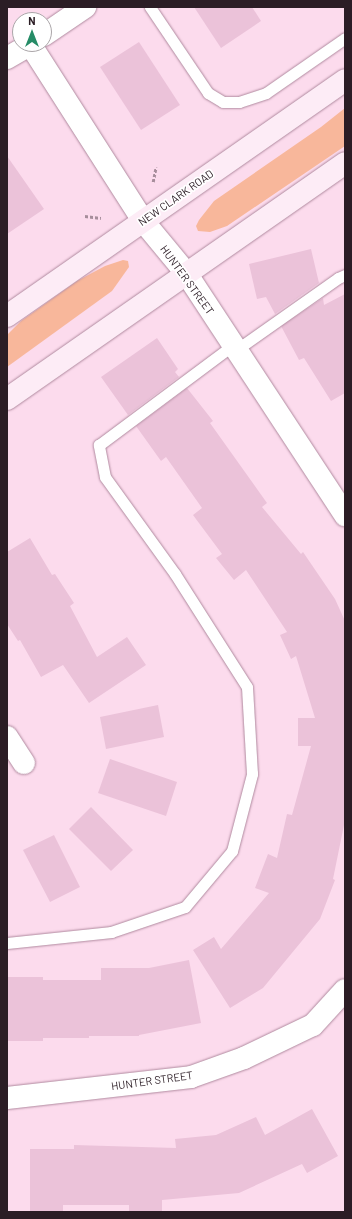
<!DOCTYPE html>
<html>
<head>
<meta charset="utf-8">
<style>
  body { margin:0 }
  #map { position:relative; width:352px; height:1219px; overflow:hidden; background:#fcdbed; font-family:Barlow,sans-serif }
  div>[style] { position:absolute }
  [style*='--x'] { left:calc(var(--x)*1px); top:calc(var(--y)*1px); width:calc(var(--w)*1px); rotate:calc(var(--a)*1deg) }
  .green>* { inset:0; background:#f8b79b }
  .building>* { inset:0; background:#ebc2d9 }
  .path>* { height:2.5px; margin-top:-1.25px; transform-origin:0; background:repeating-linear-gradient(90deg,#a68d9b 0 3px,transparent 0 5px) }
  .roads { filter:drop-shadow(0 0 1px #b08a9f) drop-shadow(0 0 1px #b08a9f) }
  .service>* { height:11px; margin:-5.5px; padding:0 5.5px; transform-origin:5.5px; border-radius:5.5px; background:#fff }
  .minor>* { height:22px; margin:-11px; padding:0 11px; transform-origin:11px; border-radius:11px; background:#fff }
  .secondary>* { height:22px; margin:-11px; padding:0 11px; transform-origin:11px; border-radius:11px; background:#fdecf6 }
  span { translate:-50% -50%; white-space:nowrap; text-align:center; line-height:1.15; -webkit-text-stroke:3.5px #fff; paint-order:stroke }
  .street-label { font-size:11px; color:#2b1d25 }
  .frame { position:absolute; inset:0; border:8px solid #2b1d25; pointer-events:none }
  .north { position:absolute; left:12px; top:12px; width:40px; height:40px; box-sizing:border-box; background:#fff; border:1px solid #aaa5a8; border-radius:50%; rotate:0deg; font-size:11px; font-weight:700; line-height:16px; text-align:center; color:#2b1d25 }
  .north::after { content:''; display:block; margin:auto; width:14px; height:18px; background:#268c67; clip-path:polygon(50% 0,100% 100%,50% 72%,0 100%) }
</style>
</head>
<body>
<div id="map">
  <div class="green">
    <i style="clip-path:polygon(345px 108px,345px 146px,227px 226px,210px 232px,198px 231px,196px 226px,199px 220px,214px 201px,321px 127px)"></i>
    <i style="clip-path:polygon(123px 260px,128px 261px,129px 267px,112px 291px,7px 367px,7px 335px,21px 321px,77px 281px,105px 266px)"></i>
  </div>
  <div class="building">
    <i style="clip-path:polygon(194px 7px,252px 7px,261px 21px,221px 48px)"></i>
    <i style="clip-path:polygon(139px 42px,180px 105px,141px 130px,100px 67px)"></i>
    <i style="clip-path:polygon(7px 156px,44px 209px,7px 234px)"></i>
    <i style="clip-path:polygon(311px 249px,319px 283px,275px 314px,266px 297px,257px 299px,249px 264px)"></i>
    <i style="clip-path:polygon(345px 294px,345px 393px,331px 401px,304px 358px,299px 360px,281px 326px,323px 298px,324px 305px)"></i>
    <i style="clip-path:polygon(157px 338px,178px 369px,175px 372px,179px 377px,128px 415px,101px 377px)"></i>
    <i style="clip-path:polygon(187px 388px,213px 421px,210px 423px,267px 503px,262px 507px,301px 554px,303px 552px,335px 599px,345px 621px,345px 820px,333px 879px,335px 880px,320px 919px,263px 988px,230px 1008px,193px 950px,214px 937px,221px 949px,269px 893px,255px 888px,268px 854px,277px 858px,287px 814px,292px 815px,311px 746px,298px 746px,298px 718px,315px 718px,296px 656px,291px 659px,280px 635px,287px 632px,246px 570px,234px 580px,216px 558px,222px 554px,193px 515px,202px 508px,166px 457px,161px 461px,136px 426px)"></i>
    <i style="clip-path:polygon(30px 538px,52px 575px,55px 574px,74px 603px,70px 606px,97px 657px,127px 637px,146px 665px,89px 703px,63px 665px,41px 677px,20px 640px,18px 641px,7px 624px,7px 552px)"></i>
    <i style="clip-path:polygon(158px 705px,164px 737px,106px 749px,100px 717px)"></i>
    <i style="clip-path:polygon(110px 759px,177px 782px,166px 816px,98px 793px)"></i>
    <i style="clip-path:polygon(91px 807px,133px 850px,111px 871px,69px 829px)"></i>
    <i style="clip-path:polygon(54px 835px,80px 887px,50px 902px,23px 850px)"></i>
    <i style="clip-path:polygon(189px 960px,201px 1023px,139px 1035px,139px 1036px,89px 1036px,89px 1038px,43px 1038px,43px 1041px,8px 1041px,8px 977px,43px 977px,43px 980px,101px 980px,101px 968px,149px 968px)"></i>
    <i style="clip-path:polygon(312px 1109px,338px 1156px,307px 1173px,302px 1164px,239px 1193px,162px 1200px,162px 1211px,129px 1211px,129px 1205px,63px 1205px,63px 1212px,30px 1212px,30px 1149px,74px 1149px,74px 1145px,176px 1148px,175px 1139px,216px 1135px,256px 1117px,265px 1135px)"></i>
  </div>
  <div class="path">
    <i style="--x:153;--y:182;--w:15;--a:-79"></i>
    <i style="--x:85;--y:216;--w:16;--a:7"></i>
  </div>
  <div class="roads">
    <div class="service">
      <i style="--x:150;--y:7;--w:104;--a:56"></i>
      <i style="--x:208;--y:93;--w:17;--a:31"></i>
      <i style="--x:223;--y:102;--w:16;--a:0"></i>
      <i style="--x:239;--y:102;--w:28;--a:-18"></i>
      <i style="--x:266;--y:93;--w:96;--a:-34.8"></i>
      <i style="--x:236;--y:350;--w:125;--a:-35.2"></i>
      <i style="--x:338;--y:278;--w:8;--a:-23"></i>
      <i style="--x:7;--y:943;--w:105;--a:-6"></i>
      <i style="--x:111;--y:932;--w:78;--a:-18.7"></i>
      <i style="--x:185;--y:907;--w:73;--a:-50"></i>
      <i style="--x:232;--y:851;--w:80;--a:-75.4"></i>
      <i style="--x:252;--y:774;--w:87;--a:-93.3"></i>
      <i style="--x:247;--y:687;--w:134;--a:-122.5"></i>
      <i style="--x:175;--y:574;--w:120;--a:-125.8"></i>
      <i style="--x:105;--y:477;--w:33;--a:-101"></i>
      <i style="--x:99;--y:445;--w:167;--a:-36.7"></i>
    </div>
    <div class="minor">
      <i style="--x:44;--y:35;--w:50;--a:-34.3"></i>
      <i style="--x:30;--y:44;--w:210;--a:57.4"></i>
      <i style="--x:143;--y:221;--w:67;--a:50.4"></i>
      <i style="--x:186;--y:273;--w:290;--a:56.7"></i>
      <i style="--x:7;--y:58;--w:28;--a:-30"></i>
      <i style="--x:7;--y:737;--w:31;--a:57"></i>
      <i style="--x:7;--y:1098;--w:185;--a:-6.5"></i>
      <i style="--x:191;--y:1077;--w:56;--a:-19.7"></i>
      <i style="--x:244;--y:1058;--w:76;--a:-25.6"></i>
      <i style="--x:313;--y:1025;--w:47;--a:-47.6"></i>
    </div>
    <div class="secondary">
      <i style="--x:7;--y:316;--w:412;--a:-34.9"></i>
      <i style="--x:7;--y:399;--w:412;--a:-34.9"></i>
    </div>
  </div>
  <div class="street-label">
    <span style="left:176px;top:198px;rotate:-35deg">NEW CLARK ROAD</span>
    <span style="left:187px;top:280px;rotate:54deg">HUNTER STREET</span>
    <span style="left:152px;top:1081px;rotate:-8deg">HUNTER STREET</span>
  </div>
  <div class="frame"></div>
  <div class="north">N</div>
</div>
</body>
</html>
